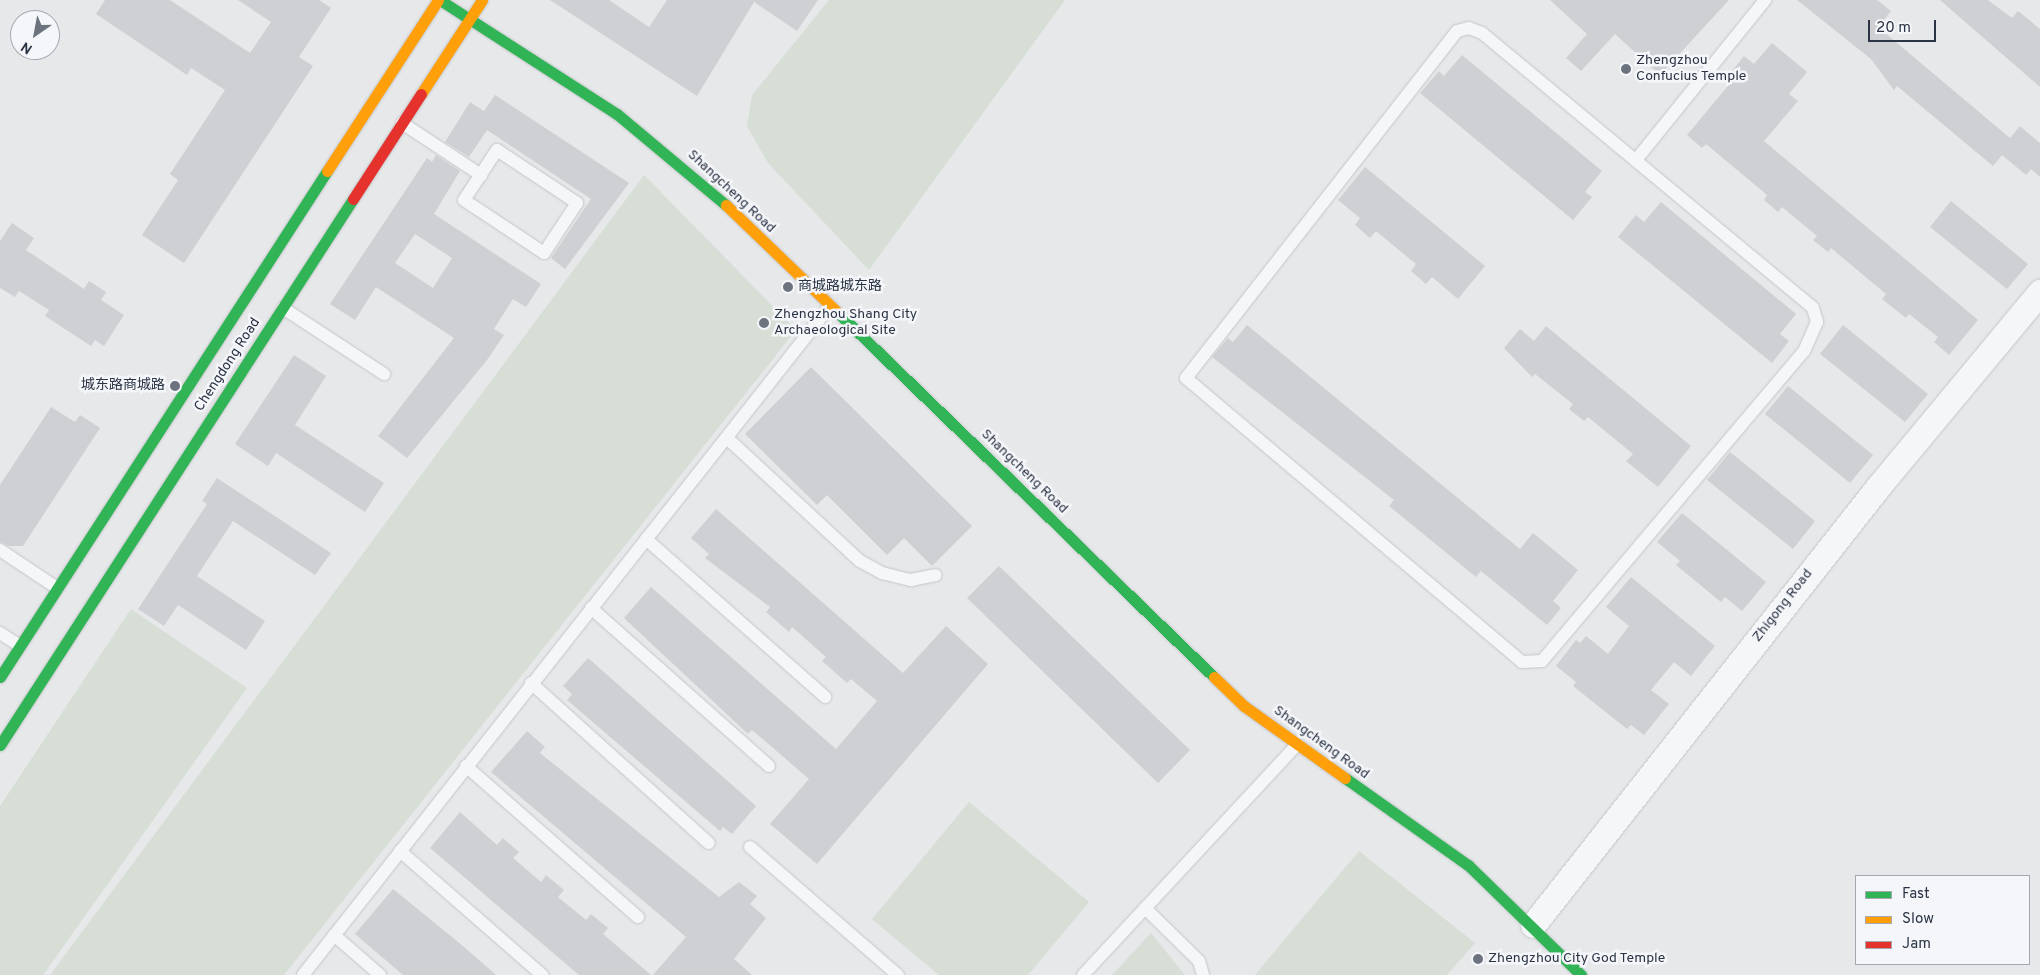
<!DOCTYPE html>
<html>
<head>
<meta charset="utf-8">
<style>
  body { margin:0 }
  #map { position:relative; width:2040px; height:975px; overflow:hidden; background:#e6e8ea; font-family:Overpass,"Noto Sans SC",sans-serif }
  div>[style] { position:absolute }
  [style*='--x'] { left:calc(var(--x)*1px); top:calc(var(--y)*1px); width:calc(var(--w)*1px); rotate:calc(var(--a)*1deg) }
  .green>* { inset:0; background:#d6ded6 }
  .building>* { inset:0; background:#ced0d3 }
  .roads { filter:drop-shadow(0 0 1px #c4c6c8) drop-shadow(0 0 1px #c4c6c8) }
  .lane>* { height:12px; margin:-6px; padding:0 6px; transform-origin:6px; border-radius:6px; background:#f5f6f7 }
  .street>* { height:25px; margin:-12.5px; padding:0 12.5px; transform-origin:12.5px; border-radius:12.5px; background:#f5f6f7 }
  .fast>* { height:11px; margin:-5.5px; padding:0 5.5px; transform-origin:5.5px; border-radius:5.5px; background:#30b455 }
  .slow>* { height:11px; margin:-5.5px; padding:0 5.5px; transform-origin:5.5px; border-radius:5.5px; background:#ff9f0a }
  .jam>* { height:11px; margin:-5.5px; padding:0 5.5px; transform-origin:5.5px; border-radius:5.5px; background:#e5322d }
  .dots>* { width:14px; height:14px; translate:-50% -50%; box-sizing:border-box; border:2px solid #f4f6f9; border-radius:50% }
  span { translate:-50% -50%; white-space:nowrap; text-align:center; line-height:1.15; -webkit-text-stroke:5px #f4f6f9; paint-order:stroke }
  .poi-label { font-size:14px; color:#2b3445 }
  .left { translate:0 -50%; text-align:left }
  .right { translate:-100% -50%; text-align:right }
  .street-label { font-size:14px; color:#2b3445 }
  .legend { position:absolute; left:1855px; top:875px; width:175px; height:90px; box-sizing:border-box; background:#f4f6f9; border:1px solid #a4a8b1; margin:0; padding:6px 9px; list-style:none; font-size:15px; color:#2b3445 }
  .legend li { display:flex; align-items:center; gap:10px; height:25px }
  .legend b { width:25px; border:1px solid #a4a8b1 }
  .north { position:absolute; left:10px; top:10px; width:50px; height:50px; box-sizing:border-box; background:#f4f6f9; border:1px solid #a4a8b1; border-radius:50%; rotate:213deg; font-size:14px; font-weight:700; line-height:20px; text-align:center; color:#2b3445 }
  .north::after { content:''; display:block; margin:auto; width:18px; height:22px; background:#6c737f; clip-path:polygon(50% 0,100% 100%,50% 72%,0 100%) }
  .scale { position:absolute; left:1868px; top:20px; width:68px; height:22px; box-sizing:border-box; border:2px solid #2b3445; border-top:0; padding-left:6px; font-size:15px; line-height:18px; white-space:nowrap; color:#2b3445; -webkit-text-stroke:4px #f4f6f9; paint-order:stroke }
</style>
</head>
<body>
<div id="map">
  <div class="green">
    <i style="clip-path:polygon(829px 0,1065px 0,869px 270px,768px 163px,747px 126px,752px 95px)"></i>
    <i style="clip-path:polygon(644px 175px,796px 330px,284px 975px,50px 975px)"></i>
    <i style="clip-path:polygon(131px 609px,247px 688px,43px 975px,0 975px,0 806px)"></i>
    <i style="clip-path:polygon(969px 802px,1089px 902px,1028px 975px,939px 975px,872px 919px)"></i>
    <i style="clip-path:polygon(1359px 851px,1475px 943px,1447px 975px,1255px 975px)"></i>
    <i style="clip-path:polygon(1151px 933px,1185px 975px,1112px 975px)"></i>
  </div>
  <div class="building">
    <i style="clip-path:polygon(105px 0,170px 0,250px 53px,271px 22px,238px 0,319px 0,331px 8px,299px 57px,313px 66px,184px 263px,142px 235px,178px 180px,170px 174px,225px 90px,191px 68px,187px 75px,96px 14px)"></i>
    <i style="clip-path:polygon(550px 0,609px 0,649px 27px,667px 0,818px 0,797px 31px,754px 2px,697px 96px)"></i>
    <i style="clip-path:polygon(1550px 0,1729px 0,1660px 75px,1615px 34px,1581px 71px,1566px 58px,1587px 34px)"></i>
    <i style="clip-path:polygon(1797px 0,1877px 0,1891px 11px,1878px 27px,2010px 138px,2020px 126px,2040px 143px,2040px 177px,2031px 169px,2026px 175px,2002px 155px,1993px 166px,1897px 86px,1894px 90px,1871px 59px)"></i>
    <i style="clip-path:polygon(1940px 0,1988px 0,2012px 18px,2018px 11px,2040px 29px,2040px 87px)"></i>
    <i style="clip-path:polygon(1772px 43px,1807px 72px,1789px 94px,1798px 101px,1764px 141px,1978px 320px,1949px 355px,1934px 342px,1938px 337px,1909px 314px,1906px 318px,1882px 299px,1886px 294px,1831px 248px,1828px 252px,1813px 240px,1817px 236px,1782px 207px,1778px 212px,1764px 200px,1767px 195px,1706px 144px,1702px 148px,1687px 135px,1733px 80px,1728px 76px,1744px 56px,1754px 64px)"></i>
    <i style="clip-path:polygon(1462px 55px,1602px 171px,1585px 192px,1592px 197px,1573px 220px,1420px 93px,1439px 71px,1444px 76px)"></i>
    <i style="clip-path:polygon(495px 95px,629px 183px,565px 269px,551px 258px,591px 199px,487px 130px,469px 157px,445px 142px,470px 102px,484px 111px)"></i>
    <i style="clip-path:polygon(evenodd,436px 155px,460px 171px,434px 214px,541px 284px,526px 307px,513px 299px,494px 329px,504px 335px,487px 360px,407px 458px,378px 436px,454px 338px,376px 287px,355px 320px,330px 304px,427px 158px,432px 162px,436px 155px,415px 234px,452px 258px,433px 288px,395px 263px,415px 234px)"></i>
    <i style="clip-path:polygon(1365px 167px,1485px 266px,1458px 299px,1432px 277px,1426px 284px,1411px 271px,1416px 264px,1376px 231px,1370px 238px,1355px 225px,1360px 218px,1338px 200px)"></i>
    <i style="clip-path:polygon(1951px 201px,2028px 264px,2007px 289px,1930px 227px)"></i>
    <i style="clip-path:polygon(1661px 202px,1796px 314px,1780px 334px,1789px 341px,1772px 363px,1618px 237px,1636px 215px,1644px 222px)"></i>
    <i style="clip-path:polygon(12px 223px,34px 238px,26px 250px,84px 289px,89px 281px,106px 292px,101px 300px,124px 315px,104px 346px,95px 340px,91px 346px,45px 316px,49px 310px,19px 291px,15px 297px,0 288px,0 241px)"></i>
    <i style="clip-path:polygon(1247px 325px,1520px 549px,1533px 533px,1578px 570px,1553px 601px,1561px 608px,1547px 625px,1481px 571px,1476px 577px,1389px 506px,1394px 500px,1212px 357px,1228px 338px,1233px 342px)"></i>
    <i style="clip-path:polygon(1843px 325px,1928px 394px,1905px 422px,1820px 354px)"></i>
    <i style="clip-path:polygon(1546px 326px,1691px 446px,1658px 487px,1626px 461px,1633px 454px,1588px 417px,1584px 421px,1569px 409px,1573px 404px,1535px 374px,1532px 377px,1504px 348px,1520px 329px,1534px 341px)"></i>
    <i style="clip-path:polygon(294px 355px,326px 376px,295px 425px,384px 483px,365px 512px,276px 453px,268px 466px,235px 444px)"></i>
    <i style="clip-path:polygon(811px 367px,972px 526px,932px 566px,904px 538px,887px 555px,827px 495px,817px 505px,745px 434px)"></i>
    <i style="clip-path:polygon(1788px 386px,1873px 455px,1850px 483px,1765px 414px)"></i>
    <i style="clip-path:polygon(51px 407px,75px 422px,80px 415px,100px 428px,23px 546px,9px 546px,0 542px,0 485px)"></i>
    <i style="clip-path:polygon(1730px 452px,1815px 521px,1793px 549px,1707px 480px)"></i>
    <i style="clip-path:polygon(217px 478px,331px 553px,315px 575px,233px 521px,197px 576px,265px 621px,246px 650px,178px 605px,164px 626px,138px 609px,207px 504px,202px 501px)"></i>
    <i style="clip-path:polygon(716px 509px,903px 673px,946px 626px,988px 664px,817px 864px,770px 824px,809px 779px,752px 730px,748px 734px,624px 618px,651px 587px,836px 749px,877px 701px,851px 679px,847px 683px,822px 661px,826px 657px,792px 627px,789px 632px,766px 612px,770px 607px,705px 558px,709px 554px,691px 538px)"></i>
    <i style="clip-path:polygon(1682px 513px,1766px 582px,1742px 611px,1725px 597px,1721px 602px,1676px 565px,1680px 561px,1657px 542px)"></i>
    <i style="clip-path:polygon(999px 566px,1190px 750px,1158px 783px,967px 598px)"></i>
    <i style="clip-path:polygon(1631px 577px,1715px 646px,1691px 676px,1674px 662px,1651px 690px,1669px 704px,1644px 735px,1631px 725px,1627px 729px,1573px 686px,1576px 682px,1556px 666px,1576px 640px,1580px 643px,1586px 636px,1608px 654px,1629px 626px,1606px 607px)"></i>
    <i style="clip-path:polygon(588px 658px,756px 806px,732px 834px,723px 827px,720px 831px,567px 700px,572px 694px,563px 686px)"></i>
    <i style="clip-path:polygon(527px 731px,545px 747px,540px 753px,719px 897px,739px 882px,757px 896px,750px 904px,766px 918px,734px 959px,752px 975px,653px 975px,686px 937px,491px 772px)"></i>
    <i style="clip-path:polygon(460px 812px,497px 845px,503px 838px,519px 852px,513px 858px,541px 882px,546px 875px,564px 890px,558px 897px,586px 920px,591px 914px,608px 928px,603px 934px,651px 975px,579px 975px,430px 848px)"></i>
    <i style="clip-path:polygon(393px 889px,463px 946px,496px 975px,403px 975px,355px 934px)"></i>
  </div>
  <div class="roads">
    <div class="lane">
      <i style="--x:1469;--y:28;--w:14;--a:21"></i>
      <i style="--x:1482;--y:33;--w:430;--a:39.7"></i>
      <i style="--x:1813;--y:308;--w:15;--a:74"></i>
      <i style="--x:1817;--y:322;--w:32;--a:114"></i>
      <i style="--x:1804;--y:351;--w:406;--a:130.2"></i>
      <i style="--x:1542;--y:661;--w:20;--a:177"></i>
      <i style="--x:1522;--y:662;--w:440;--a:-139.8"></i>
      <i style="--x:1186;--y:378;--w:440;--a:-52"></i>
      <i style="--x:1457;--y:31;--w:12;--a:-14"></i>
      <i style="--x:402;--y:123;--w:95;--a:33.4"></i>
      <i style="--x:497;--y:150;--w:96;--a:33.5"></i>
      <i style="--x:577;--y:203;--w:60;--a:123.4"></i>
      <i style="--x:544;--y:253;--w:96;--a:-146.5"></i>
      <i style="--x:464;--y:200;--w:60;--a:-56.6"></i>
      <i style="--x:1636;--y:160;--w:206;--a:-51.1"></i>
      <i style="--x:283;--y:308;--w:121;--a:33.2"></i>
      <i style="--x:727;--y:438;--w:181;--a:42.8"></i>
      <i style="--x:860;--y:561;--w:25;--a:29"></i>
      <i style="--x:882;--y:573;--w:30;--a:14"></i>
      <i style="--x:911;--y:580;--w:25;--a:-11"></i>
      <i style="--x:646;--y:539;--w:239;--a:41.4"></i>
      <i style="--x:0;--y:550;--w:69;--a:33.7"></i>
      <i style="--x:591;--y:608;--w:238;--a:41.6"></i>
      <i style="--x:0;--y:633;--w:24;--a:33"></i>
      <i style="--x:531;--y:683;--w:239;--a:42"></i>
      <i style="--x:466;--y:766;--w:229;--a:41.3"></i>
      <i style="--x:750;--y:847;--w:196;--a:40.9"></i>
      <i style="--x:400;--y:851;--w:189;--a:41.1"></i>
      <i style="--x:1145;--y:908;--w:76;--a:44.5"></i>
      <i style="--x:1199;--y:961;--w:15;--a:74"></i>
      <i style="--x:334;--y:935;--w:61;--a:41"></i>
      <i style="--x:303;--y:975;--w:852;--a:-51.77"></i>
      <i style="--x:1083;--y:975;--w:314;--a:-47.1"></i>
    </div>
    <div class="street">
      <i style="--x:1533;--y:925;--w:558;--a:-51.77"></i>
      <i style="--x:1878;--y:487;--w:254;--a:-50.3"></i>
    </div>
    <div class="fast">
      <i style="--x:440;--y:0;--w:211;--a:32.8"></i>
      <i style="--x:617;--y:114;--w:142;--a:39.9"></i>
      <i style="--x:836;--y:311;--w:526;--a:44.08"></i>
      <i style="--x:0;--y:677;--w:602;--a:-57.13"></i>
      <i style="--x:0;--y:745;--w:650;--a:-57.12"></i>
      <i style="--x:1345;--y:778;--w:151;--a:35.3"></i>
      <i style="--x:1468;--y:865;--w:158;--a:44.2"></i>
    </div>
    <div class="slow">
      <i style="--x:421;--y:94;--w:112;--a:-57"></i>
      <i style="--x:327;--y:171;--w:204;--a:-57"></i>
      <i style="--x:726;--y:205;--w:153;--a:43.9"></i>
      <i style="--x:1214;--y:677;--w:42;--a:44"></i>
      <i style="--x:1244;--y:706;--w:124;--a:35.5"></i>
    </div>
    <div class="jam">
      <i style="--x:353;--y:199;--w:125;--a:-57.1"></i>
    </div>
  </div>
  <div class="dots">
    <i style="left:1626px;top:69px;background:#6c737f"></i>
    <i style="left:788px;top:287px;background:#6c737f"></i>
    <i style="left:764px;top:323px;background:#6c737f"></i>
    <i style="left:175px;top:386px;background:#6c737f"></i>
    <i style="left:1478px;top:959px;background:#6c737f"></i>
  </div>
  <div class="poi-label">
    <span class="left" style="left:1636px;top:69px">Zhengzhou<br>Confucius Temple</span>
    <span class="left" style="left:798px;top:287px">商城路城东路</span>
    <span class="left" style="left:774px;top:323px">Zhengzhou Shang City<br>Archaeological Site</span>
    <span class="right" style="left:165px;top:386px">城东路商城路</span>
    <span class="left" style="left:1488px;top:959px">Zhengzhou City God Temple</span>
  </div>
  <div class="street-label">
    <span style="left:731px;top:192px;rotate:43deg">Shangcheng Road</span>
    <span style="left:228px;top:365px;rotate:-57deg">Chengdong Road</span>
    <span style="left:1024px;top:472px;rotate:44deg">Shangcheng Road</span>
    <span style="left:1783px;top:606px;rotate:-52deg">Zhigong Road</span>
    <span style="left:1321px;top:743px;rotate:36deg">Shangcheng Road</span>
  </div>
  <ul class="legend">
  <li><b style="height:6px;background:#30b455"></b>Fast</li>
  <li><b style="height:6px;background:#ff9f0a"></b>Slow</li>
  <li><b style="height:6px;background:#e5322d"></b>Jam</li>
  </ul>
  <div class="north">N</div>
  <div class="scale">20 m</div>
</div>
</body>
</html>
